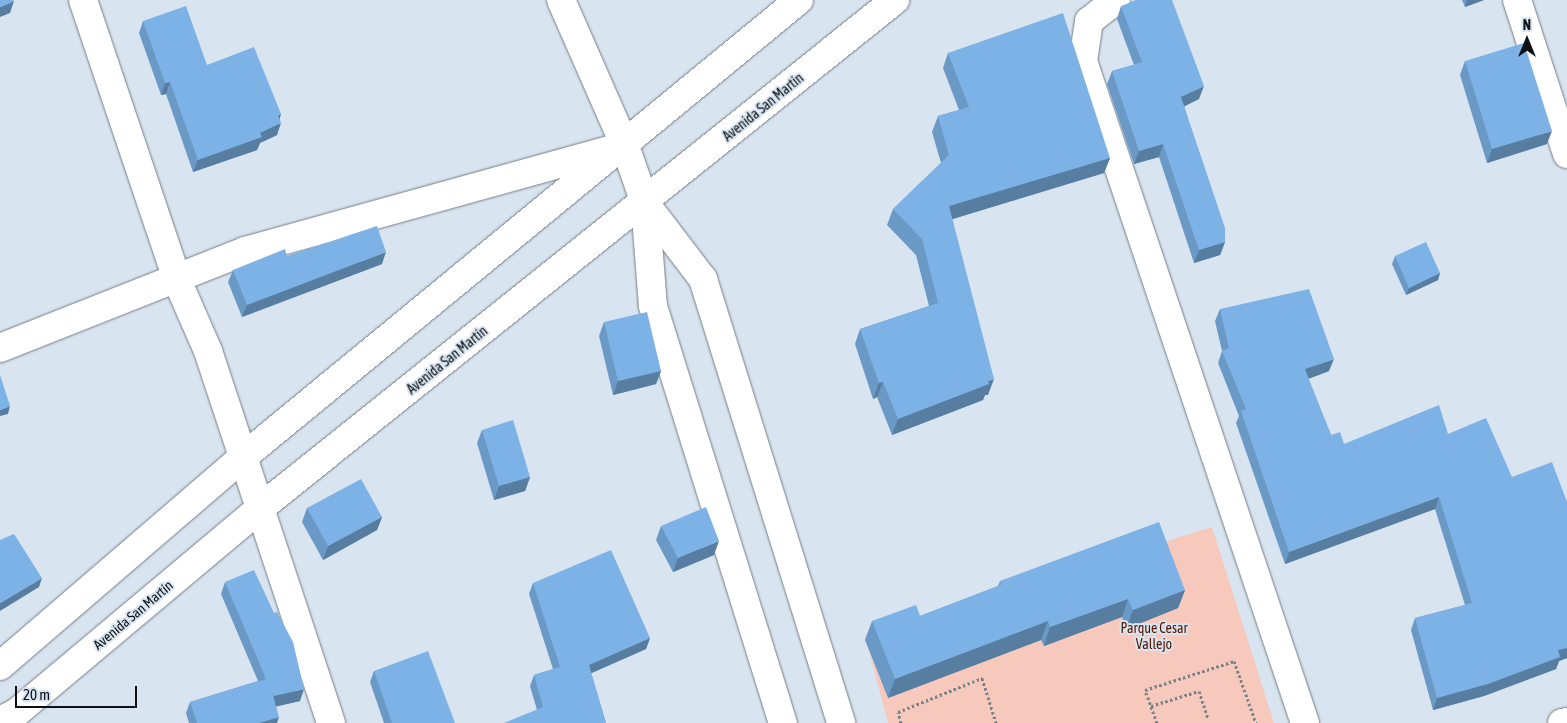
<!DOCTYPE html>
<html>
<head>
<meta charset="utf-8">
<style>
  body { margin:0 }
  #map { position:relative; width:1567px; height:723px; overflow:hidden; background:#d8e4ef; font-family:"Asap Condensed",sans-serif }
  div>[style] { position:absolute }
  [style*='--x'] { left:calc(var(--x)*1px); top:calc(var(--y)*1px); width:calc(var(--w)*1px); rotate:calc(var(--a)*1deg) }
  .green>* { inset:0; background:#f6c9bc }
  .path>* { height:3px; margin-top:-1.5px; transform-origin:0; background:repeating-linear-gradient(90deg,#7a838a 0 2.5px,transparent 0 5px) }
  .roads { filter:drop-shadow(0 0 1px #737d88) drop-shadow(0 0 1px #737d88) }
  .minor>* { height:28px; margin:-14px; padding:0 14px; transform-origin:14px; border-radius:14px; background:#fff }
  .secondary>* { height:28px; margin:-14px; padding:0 14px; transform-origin:14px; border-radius:14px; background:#fff }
  .wall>* { inset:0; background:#6b99c6 }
  .shaded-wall>* { inset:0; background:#577da1 }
  .building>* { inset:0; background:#7cb2e6 }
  span { translate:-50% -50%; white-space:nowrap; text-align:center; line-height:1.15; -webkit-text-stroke:4px #d8e4ef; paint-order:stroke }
  .street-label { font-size:14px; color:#0d1115 }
  .park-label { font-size:14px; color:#561501 }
  .north { position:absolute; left:1502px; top:15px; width:50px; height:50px; -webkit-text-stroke:4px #d8e4ef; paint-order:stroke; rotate:0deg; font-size:14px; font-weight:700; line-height:20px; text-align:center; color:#0d1115 }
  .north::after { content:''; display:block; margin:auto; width:18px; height:22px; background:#0d1115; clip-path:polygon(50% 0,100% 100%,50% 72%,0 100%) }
  .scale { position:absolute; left:15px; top:686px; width:122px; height:22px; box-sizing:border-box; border:2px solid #0d1115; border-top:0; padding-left:6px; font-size:15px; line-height:18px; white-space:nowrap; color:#0d1115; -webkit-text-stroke:4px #d8e4ef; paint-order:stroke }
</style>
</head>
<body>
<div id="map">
  <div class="green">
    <i style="clip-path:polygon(1212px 527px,1274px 723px,888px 723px,865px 635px)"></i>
  </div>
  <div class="path">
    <i style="--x:1151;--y:706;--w:50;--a:-17.4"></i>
    <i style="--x:1199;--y:691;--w:28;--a:72"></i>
    <i style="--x:901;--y:723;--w:11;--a:-105"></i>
    <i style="--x:898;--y:712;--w:91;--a:-22"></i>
    <i style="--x:982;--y:678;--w:47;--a:72.7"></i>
    <i style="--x:1157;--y:723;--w:35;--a:-110"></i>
    <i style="--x:1145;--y:690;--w:94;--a:-18"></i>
    <i style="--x:1234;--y:661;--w:66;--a:70.5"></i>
  </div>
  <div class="roads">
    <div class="minor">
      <i style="--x:83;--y:0;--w:295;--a:71.4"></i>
      <i style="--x:177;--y:280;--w:77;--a:66.4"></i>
      <i style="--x:208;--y:351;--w:392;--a:71.7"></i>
      <i style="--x:561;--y:0;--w:159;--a:66.3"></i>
      <i style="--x:625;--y:146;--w:60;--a:70.7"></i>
      <i style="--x:645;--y:203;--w:103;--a:85.6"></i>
      <i style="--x:653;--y:306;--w:437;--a:72.7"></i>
      <i style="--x:1116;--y:0;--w:34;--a:142"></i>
      <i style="--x:1089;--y:21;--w:40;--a:98.5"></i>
      <i style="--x:1083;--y:61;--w:698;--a:71.46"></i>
      <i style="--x:1517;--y:0;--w:162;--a:72"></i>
      <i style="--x:645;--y:203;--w:96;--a:52.7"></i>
      <i style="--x:703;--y:279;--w:465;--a:72.7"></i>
      <i style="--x:0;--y:348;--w:264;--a:-21.6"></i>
      <i style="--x:245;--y:251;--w:393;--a:-15.5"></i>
      <i style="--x:1562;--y:723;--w:5;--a:-11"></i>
    </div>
    <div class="secondary">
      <i style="--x:0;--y:666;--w:319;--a:-40.7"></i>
      <i style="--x:242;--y:458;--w:721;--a:-39.43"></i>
      <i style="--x:0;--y:721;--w:18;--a:-27"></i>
      <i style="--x:16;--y:713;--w:317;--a:-40"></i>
      <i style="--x:259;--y:509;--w:815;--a:-38.67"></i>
    </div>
  </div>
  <div class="wall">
    <i style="clip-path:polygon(1462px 0,1484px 0,1465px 7px)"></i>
    <i style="clip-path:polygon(1121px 6px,1199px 99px,1184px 106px,1225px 242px,1220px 255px,1194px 263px,1159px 157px,1134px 164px,1107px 84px,1112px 71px,1134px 65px,1117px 19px)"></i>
    <i style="clip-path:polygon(143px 21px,207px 65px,280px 119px,277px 135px,260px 143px,257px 150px,193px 172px,166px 94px,161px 95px,139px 33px)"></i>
    <i style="clip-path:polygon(948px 53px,1110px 158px,1104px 173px,952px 219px,988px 395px,985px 395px,983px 400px,892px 435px,877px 397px,873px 399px,855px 344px,860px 329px,929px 306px,916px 255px,887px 225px,893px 209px,941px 163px,932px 132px,938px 116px,959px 110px,943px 68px)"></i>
    <i style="clip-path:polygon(1465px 61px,1547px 144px,1487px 163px,1460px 75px)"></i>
    <i style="clip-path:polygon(287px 256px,382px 264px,242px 317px,228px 282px,233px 270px)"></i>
    <i style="clip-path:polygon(1395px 256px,1440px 273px,1438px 280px,1406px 295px,1392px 264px)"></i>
    <i style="clip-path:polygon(1220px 309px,1329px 371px,1308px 379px,1331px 435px,1344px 444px,1448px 434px,1512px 477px,1567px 502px,1567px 658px,1559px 661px,1556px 669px,1484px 696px,1433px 710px,1411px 630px,1415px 618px,1465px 605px,1435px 509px,1285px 564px,1236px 423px,1239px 416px,1218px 363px,1222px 351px,1215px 321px)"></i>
    <i style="clip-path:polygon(604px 322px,661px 371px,656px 384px,613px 395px,599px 336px)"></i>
    <i style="clip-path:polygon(482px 430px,530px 477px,525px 491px,494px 500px,477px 443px)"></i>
    <i style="clip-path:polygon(307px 508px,382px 517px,377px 530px,323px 560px,302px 522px)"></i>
    <i style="clip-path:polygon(661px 526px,714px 555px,673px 572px,656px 540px)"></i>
    <i style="clip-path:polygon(1000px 581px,1185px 590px,1178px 608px,1126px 629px,1122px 617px,1044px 646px,1041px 640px,888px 698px,865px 640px,872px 621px,920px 616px,998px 586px)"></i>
    <i style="clip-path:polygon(225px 582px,300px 701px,276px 706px,277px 723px,189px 723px,186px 713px,190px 702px,258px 681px,221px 594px)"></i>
    <i style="clip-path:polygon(533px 583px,650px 638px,646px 649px,591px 673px,606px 723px,537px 710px,530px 686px,534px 675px,553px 669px,529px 594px)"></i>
    <i style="clip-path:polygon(374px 671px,455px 723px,384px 723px,370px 682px)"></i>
  </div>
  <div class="shaded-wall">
    <i style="clip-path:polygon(1467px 0,1484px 0,1465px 7px)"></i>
    <i style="clip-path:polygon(14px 1px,10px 13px,0 17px,0 7px)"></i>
    <i style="clip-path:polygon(170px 82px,166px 94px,161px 95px,165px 83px)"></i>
    <i style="clip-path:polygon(1204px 86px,1199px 99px,1177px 110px,1181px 97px)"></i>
    <i style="clip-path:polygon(281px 114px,278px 125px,281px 123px,277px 135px,260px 143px,257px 150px,193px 172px,198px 160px,260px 133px,278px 115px)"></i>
    <i style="clip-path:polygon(1552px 131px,1547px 144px,1487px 163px,1492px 149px)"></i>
    <i style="clip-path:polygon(1163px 144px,1159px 157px,1134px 164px,1139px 151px)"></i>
    <i style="clip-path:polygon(1110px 158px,1104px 173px,943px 222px,949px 206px)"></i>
    <i style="clip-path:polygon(1225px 242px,1220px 255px,1194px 263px,1199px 250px)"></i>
    <i style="clip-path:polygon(386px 252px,382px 264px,242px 317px,247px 305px)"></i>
    <i style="clip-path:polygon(1440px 273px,1438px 280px,1406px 295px,1409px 288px)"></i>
    <i style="clip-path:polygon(1334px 359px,1329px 371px,1300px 382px,1305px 369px)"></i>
    <i style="clip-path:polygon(661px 371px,656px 384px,613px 395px,618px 381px)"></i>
    <i style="clip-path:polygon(994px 379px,988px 395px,985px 395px,983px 400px,892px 435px,898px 419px,988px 381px)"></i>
    <i style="clip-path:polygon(883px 382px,877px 397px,873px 399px,879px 383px)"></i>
    <i style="clip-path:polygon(10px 406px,8px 414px,0 416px,0 410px)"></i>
    <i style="clip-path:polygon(530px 477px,525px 491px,494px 500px,499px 486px)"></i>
    <i style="clip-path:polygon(1439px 497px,1435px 509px,1285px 564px,1289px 552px)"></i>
    <i style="clip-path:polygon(382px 517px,377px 530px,323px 560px,328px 546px)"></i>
    <i style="clip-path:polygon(719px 541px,714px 555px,673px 572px,678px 558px)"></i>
    <i style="clip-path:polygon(42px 578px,39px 587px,0 611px,0 603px)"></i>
    <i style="clip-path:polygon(1185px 590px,1178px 608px,1126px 629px,1133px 610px)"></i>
    <i style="clip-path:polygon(1128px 599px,1122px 617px,1044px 646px,1050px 627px)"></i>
    <i style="clip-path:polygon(1048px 621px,1041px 640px,888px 698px,895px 679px)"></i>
    <i style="clip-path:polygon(650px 638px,646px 649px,585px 676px,589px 665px)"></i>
    <i style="clip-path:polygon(1567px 648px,1567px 658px,1559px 661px,1556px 669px,1484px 696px,1433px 710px,1437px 698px,1558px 650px)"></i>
    <i style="clip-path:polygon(304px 689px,300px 701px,270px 708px,274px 696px)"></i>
    <i style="clip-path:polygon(279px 717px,277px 723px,259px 723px)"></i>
  </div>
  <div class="building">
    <i style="clip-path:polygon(0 0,13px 0,14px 1px,0 7px)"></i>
    <i style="clip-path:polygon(1136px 0,1172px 0,1204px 86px,1181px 97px,1225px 228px,1225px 242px,1199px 250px,1163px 144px,1139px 151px,1112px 71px,1142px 62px,1121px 6px)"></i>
    <i style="clip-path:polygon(186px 6px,207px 65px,254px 47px,281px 114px,278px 115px,281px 123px,260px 133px,262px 137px,198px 160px,170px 82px,165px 83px,143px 21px)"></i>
    <i style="clip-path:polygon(1063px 13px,1110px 158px,949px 206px,994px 379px,988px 381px,989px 384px,898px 419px,883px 382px,879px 383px,860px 329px,938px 303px,922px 239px,893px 209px,949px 155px,938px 116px,969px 107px,948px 53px)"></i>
    <i style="clip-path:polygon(1524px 43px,1552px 131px,1492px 149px,1465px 61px)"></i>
    <i style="clip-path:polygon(377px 226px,386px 252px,247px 305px,233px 270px,285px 249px,287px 256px)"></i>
    <i style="clip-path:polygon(1426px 242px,1440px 273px,1409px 288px,1395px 256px)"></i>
    <i style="clip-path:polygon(1309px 289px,1334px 359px,1305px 369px,1331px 435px,1340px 432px,1344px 444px,1439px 405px,1448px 434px,1486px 418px,1512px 477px,1552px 462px,1567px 502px,1567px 648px,1558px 650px,1560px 657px,1488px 684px,1437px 698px,1415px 618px,1472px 603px,1439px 497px,1289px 552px,1241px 411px,1246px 409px,1222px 351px,1229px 348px,1220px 309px)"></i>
    <i style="clip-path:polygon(647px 312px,661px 371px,618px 381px,604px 322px)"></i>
    <i style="clip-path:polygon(0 375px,10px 406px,0 410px)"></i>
    <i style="clip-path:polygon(513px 420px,530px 477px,499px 486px,482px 430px)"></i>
    <i style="clip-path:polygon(361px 479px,382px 517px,328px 546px,307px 508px)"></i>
    <i style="clip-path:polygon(706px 507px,719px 541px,678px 558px,661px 526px)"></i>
    <i style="clip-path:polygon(1159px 522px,1185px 590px,1133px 610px,1128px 599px,1050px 627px,1048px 621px,895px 679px,872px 621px,916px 605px,920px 616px,1001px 585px,1000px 581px)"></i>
    <i style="clip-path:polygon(14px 534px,42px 578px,0 603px,0 540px)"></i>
    <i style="clip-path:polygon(611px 550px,650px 638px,589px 665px,606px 723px,504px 723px,543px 707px,534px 675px,560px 667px,533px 583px)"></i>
    <i style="clip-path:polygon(254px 570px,274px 613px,277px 612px,293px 642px,304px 689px,274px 696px,272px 692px,279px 717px,259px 723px,197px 723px,190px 702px,266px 679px,225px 582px)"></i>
    <i style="clip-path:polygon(428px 651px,455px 723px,392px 723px,374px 671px)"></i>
  </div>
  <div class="street-label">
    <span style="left:763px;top:107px;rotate:-39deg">Avenida San Martín</span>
    <span style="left:447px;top:360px;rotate:-39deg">Avenida San Martín</span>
    <span style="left:133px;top:615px;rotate:-40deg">Avenida San Martín</span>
  </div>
  <div class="park-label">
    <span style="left:1154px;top:636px">Parque Cesar<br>Vallejo</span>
  </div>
  <div class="north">N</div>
  <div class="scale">20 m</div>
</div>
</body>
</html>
